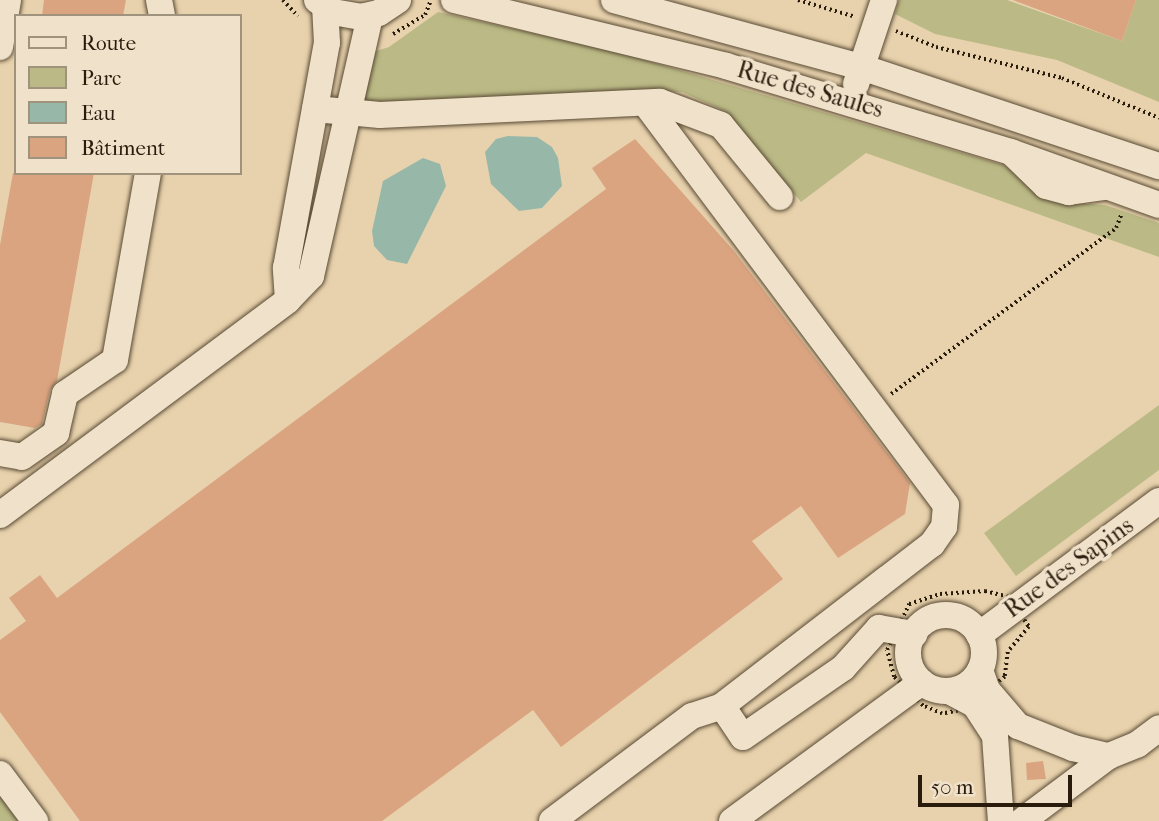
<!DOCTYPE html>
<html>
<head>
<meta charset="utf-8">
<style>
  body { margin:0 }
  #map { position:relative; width:1159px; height:821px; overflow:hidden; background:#e8d2ad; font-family:"IM FELL French Canon",serif }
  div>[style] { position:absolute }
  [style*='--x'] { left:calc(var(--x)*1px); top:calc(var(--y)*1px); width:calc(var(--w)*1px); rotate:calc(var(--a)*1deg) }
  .green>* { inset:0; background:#bbba86 }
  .water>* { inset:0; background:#97b8a8 }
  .building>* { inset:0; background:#dba481 }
  .path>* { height:3.5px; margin-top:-1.75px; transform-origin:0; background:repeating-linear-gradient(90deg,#291c0c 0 2px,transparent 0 5.5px) }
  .roads { filter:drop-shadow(0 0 2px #594a34) drop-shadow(0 0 2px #594a34) }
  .minor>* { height:26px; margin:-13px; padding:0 13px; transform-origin:13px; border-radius:13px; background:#f0e2ca }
  .minor>.ring { margin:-13px; padding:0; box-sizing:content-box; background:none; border:26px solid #f0e2ca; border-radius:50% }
  span { translate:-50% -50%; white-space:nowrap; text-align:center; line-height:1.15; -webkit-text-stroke:7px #f0e2ca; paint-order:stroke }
  .street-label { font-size:24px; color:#291c0c }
  .legend { position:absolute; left:14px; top:14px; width:228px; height:161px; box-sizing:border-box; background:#f0e2ca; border:2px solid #a0937e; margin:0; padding:9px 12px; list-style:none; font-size:21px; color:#291c0c }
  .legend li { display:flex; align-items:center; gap:14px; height:35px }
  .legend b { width:35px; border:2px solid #a0937e }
  .scale { position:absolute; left:918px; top:775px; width:154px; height:32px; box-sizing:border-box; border:4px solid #291c0c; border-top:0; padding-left:9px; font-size:21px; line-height:24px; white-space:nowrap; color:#291c0c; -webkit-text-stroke:5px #f0e2ca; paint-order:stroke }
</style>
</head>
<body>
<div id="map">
  <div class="green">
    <i style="clip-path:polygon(899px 0,1007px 0,1122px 41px,1136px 0,1159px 0,1159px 102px,1057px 60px,935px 34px,895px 14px)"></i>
    <i style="clip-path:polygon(438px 12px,614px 51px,1003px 165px,1062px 202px,1105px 205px,1159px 223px,1159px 257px,866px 153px,801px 202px,725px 111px,682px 92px,628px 90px,365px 103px,358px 97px,364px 55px,389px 47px)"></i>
    <i style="clip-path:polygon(1159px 405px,1159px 470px,1016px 576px,984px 533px)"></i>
    <i style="clip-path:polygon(0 793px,21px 821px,0 821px)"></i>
  </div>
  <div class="water">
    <i style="clip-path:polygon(508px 136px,537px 137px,552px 147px,558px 158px,562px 186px,542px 208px,519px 211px,491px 184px,485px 152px,496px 139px)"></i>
    <i style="clip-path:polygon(423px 158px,440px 164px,446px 186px,407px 264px,387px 260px,374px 246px,372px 231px,383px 181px)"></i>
  </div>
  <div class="building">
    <i style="clip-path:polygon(44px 0,126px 0,123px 16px,42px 16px)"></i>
    <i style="clip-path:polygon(1013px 0,1136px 0,1122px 41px)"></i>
    <i style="clip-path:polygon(635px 139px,734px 251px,910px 483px,905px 514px,838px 558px,801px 506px,752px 541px,783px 579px,561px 747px,533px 710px,382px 821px,80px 821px,0 712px,0 640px,26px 621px,9px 598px,40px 575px,57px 598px,606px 189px,592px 168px)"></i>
    <i style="clip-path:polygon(13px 173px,94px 173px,57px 381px,50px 390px,42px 424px,35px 428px,0 422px,0 245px)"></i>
    <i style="clip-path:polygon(1043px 761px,1046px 779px,1027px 780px,1026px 763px)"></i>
  </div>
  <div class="path">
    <i style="--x:283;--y:0;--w:22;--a:47"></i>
    <i style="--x:798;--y:0;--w:60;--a:16.3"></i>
    <i style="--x:896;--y:31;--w:43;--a:21.8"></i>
    <i style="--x:936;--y:47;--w:130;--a:13.8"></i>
    <i style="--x:1062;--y:78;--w:105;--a:22.4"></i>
    <i style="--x:393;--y:34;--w:37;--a:-31"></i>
    <i style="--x:425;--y:15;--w:14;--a:-69"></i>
    <i style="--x:891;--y:394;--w:280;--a:-36.4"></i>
    <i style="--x:1116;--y:228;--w:14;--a:-69"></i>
    <i style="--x:985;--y:591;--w:25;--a:14"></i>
    <i style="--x:1009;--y:597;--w:36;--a:56"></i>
    <i style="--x:1029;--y:627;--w:33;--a:130"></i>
    <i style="--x:1008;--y:652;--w:25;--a:97"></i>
    <i style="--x:1005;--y:677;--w:58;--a:144.1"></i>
    <i style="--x:958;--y:711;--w:16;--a:169"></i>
    <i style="--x:942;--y:714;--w:21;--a:-157"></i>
    <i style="--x:923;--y:706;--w:41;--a:-135"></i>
    <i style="--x:894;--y:677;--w:28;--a:-105"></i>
    <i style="--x:887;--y:650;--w:51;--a:-64.4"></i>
    <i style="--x:909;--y:604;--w:33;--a:-18"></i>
    <i style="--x:940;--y:594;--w:45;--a:-3.8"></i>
  </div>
  <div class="roads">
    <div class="minor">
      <i style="--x:159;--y:0;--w:16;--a:79"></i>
      <i style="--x:317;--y:0;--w:20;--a:37"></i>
      <i style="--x:333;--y:12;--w:28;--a:10"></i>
      <i style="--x:361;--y:17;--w:18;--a:-13"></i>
      <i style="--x:379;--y:13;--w:23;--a:-34"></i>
      <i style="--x:454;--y:0;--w:280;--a:13.6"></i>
      <i style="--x:726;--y:66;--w:298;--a:16.8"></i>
      <i style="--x:1011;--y:152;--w:157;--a:19.7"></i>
      <i style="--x:614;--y:0;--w:256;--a:15.2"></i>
      <i style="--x:861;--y:67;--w:314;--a:18.4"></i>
      <i style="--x:0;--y:47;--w:48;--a:-80.3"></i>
      <i style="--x:856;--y:84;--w:89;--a:-71.6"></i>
      <i style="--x:645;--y:103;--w:502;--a:53.18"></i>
      <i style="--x:946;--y:505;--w:22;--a:95"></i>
      <i style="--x:944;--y:527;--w:21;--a:125"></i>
      <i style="--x:932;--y:544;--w:265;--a:142.4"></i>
      <i style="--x:722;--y:706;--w:37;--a:56"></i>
      <i style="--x:743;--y:737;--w:121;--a:-34.6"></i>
      <i style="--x:843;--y:668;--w:54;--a:-48"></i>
      <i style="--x:879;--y:628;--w:36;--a:10"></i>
      <i style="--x:315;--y:109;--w:65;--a:5.3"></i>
      <i style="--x:380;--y:115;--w:280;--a:-2.7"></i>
      <i style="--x:660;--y:102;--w:65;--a:20.7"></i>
      <i style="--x:721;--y:125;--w:93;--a:50.7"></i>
      <i style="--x:1012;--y:153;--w:47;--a:44.1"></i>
      <i style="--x:1046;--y:186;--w:24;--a:15"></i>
      <i style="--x:1069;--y:192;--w:36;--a:-8"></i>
      <i style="--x:288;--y:300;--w:33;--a:-46"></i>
      <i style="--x:311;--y:276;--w:267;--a:-77.2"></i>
      <i style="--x:0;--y:453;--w:22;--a:10"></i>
      <i style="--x:22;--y:457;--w:42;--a:-35.2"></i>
      <i style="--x:56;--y:433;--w:40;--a:-77"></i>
      <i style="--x:65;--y:394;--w:60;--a:-34.2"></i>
      <i style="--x:115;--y:360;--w:190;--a:-80"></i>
      <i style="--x:0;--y:515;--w:359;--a:-36.7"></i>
      <i style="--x:288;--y:300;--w:32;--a:-94"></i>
      <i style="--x:286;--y:268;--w:229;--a:-79.7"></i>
      <i style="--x:327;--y:43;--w:36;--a:-93"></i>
      <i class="ring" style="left:908px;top:615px;width:50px;height:50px"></i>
      <i style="--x:979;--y:635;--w:224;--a:-36.7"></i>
      <i style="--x:980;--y:670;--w:21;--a:71"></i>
      <i style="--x:987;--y:690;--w:48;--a:49.3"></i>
      <i style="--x:1018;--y:726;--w:59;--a:21.8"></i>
      <i style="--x:1073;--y:748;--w:37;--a:13"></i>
      <i style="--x:1109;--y:756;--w:31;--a:-22"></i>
      <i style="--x:1138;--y:744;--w:26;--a:-37"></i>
      <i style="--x:949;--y:691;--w:30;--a:28"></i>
      <i style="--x:975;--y:705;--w:37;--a:57"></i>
      <i style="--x:995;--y:736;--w:85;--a:86"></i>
      <i style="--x:0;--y:774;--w:59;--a:53.3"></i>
      <i style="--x:552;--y:821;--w:175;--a:-36.9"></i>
      <i style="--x:692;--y:716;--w:32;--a:-18"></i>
      <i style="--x:732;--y:821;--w:235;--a:-36.2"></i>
      <i style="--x:1022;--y:821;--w:109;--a:-36.8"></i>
    </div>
  </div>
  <div class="street-label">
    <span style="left:810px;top:90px;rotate:16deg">Rue des Saules</span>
    <span style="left:1069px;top:568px;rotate:-36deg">Rue des Sapins</span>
  </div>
  <ul class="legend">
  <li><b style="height:9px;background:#f0e2ca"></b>Route</li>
  <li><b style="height:19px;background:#bbba86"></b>Parc</li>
  <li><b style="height:19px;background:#97b8a8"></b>Eau</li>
  <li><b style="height:19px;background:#dba481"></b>Bâtiment</li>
  </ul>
  <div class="scale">50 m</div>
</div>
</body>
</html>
